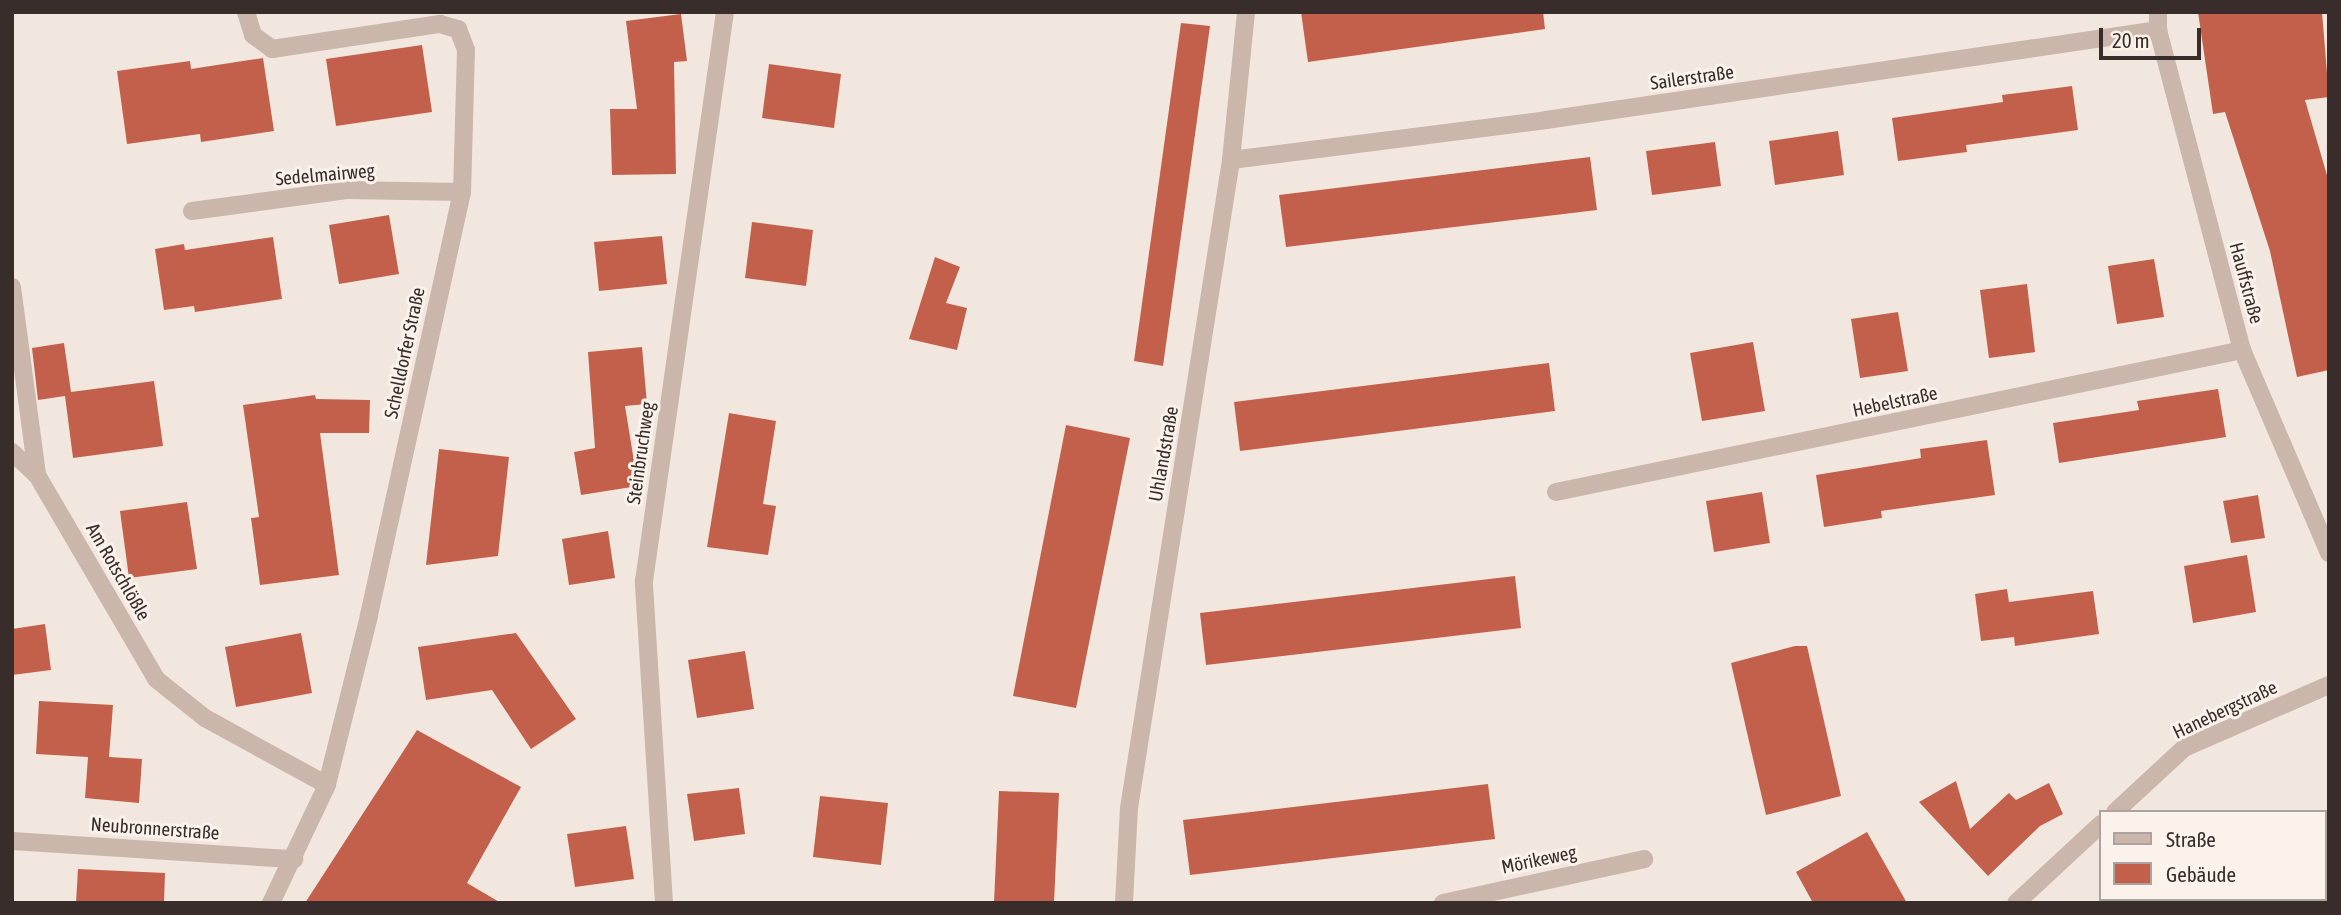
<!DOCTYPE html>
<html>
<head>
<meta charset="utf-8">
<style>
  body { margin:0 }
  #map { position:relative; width:2341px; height:915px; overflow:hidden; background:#f2e7de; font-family:"Asap Condensed",sans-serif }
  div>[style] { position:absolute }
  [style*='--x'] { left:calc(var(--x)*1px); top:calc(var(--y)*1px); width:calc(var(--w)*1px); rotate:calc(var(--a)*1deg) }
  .building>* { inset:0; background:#c3604b }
  .minor>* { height:18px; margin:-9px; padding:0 9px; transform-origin:9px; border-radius:9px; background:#cab6aa }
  span { translate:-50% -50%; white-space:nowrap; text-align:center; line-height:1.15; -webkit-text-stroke:6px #faf2eb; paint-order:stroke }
  .street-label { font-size:19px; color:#382d2a }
  .frame { position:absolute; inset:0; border:14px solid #382d2a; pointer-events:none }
  .legend { position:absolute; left:2099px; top:810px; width:228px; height:91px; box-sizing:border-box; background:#faf2eb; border:2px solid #aca39e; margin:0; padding:9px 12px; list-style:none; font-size:21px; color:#382d2a }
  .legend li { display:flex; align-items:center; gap:14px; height:35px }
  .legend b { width:35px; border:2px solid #aca39e }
  .scale { position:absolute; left:2099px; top:28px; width:102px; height:32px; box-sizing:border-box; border:4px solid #382d2a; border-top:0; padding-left:9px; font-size:21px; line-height:24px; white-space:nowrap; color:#382d2a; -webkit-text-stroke:5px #faf2eb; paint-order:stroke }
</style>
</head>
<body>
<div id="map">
  <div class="building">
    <i style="clip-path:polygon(1301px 12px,1543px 12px,1545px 29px,1308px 62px)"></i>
    <i style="clip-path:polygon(2198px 12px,2322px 12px,2329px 97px,2305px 100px,2329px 182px,2329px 370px,2297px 377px,2270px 251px,2225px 112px,2213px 114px)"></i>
    <i style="clip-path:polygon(681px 14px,687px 61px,674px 62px,676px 174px,612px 175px,610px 109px,637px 109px,626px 21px)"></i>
    <i style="clip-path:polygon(1181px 23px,1210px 26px,1163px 366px,1134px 361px)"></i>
    <i style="clip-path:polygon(422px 45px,432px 112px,336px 126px,326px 59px)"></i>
    <i style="clip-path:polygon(263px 58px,274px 131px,201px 142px,200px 134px,127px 144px,117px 71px,190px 61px,191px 69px)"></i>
    <i style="clip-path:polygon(769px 64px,841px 74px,834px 128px,762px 118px)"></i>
    <i style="clip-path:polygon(2072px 86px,2078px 130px,1966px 145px,1967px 152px,1898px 161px,1892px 118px,2003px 102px,2002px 95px)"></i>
    <i style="clip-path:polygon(1838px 131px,1844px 175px,1775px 185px,1769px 141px)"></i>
    <i style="clip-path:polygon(1715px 142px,1721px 186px,1652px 195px,1646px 151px)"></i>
    <i style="clip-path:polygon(1590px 157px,1597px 210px,1286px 247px,1279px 195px)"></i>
    <i style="clip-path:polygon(389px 215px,399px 274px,339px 284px,329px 225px)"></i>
    <i style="clip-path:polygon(752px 222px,813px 230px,806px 286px,745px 278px)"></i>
    <i style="clip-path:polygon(662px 236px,667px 284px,599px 291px,594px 242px)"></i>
    <i style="clip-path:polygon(273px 237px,282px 299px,195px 312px,194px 306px,164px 310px,155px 249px,184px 244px,185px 250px)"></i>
    <i style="clip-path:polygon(935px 257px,960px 267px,946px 303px,967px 308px,957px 350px,909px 339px)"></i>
    <i style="clip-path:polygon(2154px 259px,2164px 317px,2117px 324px,2108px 266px)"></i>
    <i style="clip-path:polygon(2027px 284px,2035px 352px,1989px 358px,1980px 290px)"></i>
    <i style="clip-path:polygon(1898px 312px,1908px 371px,1860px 378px,1851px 319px)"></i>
    <i style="clip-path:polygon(1753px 342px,1765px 411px,1702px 421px,1690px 353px)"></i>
    <i style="clip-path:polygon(64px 343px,71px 392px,154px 381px,163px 446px,73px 458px,65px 396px,38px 400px,32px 348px)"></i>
    <i style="clip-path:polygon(642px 347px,647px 404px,625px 406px,638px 486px,581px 495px,574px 452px,595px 448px,588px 352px)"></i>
    <i style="clip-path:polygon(1549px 363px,1555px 411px,1240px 451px,1234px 402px)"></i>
    <i style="clip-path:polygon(2218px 389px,2226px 437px,2059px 463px,2053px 423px,2139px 410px,2137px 401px)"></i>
    <i style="clip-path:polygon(315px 395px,316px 399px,370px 400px,369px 433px,320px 433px,339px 575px,260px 585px,251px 518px,259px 517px,243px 405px)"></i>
    <i style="clip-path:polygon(729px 413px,776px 421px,763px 504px,776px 506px,768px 555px,707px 547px)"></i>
    <i style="clip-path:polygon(1066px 425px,1130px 438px,1076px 708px,1013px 696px)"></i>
    <i style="clip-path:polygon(1987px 440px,1995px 495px,1881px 511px,1882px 518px,1824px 527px,1816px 475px,1921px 458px,1920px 449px)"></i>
    <i style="clip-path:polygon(439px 449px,509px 457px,498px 556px,426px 565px)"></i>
    <i style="clip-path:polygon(1762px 492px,1770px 543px,1714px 552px,1706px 501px)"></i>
    <i style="clip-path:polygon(2258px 495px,2265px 538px,2231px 543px,2223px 501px)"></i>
    <i style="clip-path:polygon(187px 502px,197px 569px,129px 578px,120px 511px)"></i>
    <i style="clip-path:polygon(608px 531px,615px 578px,569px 585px,562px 539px)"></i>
    <i style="clip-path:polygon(2247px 555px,2256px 612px,2193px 623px,2184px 566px)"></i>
    <i style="clip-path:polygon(1515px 576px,1521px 628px,1206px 665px,1200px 613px)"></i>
    <i style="clip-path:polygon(2007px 589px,2009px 602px,2093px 591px,2099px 634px,2015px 646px,2014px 637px,1981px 641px,1975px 594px)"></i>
    <i style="clip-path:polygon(45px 624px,51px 670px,12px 675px,12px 629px)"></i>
    <i style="clip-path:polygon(301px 633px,312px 693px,236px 707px,225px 647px)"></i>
    <i style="clip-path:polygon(516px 633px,576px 719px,531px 749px,492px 690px,426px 700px,418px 647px)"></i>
    <i style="clip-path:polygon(1795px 646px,1807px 646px,1841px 796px,1766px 815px,1731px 663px)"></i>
    <i style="clip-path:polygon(745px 651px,754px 709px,697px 718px,688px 660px)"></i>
    <i style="clip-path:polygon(39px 701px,113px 705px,109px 757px,142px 759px,139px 803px,85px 798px,88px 757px,36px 754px)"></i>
    <i style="clip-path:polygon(417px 730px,521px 787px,467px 883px,501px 903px,305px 903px)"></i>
    <i style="clip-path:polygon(1956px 781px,1970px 829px,2009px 793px,2016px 800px,2049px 783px,2063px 814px,2040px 826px,1988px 876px,1919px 802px)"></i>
    <i style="clip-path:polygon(1488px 784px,1495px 839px,1190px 875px,1183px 820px)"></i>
    <i style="clip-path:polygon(739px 788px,745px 834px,694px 841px,687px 794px)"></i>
    <i style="clip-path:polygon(999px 791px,1059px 793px,1054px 903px,994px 903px)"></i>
    <i style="clip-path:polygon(820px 796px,888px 803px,881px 865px,813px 857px)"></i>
    <i style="clip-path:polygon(626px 826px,634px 879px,575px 887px,567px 834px)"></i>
    <i style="clip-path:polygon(1867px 832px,1907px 903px,1813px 903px,1796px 872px)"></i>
    <i style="clip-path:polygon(78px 869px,165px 873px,164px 903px,76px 903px)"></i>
  </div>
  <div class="minor">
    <i style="--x:246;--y:12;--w:24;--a:73"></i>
    <i style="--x:253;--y:35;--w:24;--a:36"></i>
    <i style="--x:272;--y:49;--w:170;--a:-8.5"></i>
    <i style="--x:440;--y:24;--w:19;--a:16"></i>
    <i style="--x:458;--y:29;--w:22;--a:69"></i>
    <i style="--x:466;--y:50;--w:142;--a:91.6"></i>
    <i style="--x:462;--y:192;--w:434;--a:102.4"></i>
    <i style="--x:369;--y:616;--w:174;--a:104"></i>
    <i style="--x:327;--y:785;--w:131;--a:115.4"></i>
    <i style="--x:2158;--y:12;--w:18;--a:90"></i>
    <i style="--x:2158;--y:30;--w:331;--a:75.3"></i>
    <i style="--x:2242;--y:350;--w:221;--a:66.8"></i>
    <i style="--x:1231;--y:160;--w:318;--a:-7.2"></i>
    <i style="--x:1546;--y:120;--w:619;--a:-8.37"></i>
    <i style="--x:192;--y:211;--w:156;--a:-7.7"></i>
    <i style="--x:347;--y:190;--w:115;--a:1"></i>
    <i style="--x:12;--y:287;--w:190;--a:82.4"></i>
    <i style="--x:37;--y:475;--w:236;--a:59.7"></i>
    <i style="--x:156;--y:679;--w:63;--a:38.5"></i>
    <i style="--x:205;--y:718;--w:139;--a:28.8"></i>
    <i style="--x:12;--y:452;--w:34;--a:43"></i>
    <i style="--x:1556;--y:492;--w:701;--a:-11.69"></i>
    <i style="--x:2115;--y:812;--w:94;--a:-42.8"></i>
    <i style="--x:2184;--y:748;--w:158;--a:-23.5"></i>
    <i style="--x:12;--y:841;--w:283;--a:3.7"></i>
    <i style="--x:664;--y:903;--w:323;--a:-93.6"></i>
    <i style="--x:644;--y:581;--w:575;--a:-81.9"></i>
    <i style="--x:1124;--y:903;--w:95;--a:-87"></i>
    <i style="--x:1129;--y:808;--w:656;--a:-81.05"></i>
    <i style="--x:1231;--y:160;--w:149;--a:-84.2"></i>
    <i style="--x:1443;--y:903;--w:206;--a:-12.3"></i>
    <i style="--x:2016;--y:903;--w:116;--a:-42.9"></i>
  </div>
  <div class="street-label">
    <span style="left:1692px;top:78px;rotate:-8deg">Sailerstraße</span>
    <span style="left:325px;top:175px;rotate:-5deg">Sedelmairweg</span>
    <span style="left:2246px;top:283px;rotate:75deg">Hauffstraße</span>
    <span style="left:405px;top:353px;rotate:-78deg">Schelldorfer Straße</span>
    <span style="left:1895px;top:402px;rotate:-12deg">Hebelstraße</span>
    <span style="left:641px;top:453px;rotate:-82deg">Steinbruchweg</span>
    <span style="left:1164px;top:454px;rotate:-80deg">Uhlandstraße</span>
    <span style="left:118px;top:572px;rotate:60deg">Am Rotschlößle</span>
    <span style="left:2225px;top:710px;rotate:-25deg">Hanebergstraße</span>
    <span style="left:155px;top:829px;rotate:4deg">Neubronnerstraße</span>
    <span style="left:1539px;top:860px;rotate:-12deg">Mörikeweg</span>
  </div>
  <div class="frame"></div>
  <ul class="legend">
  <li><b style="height:9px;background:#cab6aa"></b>Straße</li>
  <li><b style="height:19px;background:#c3604b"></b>Gebäude</li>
  </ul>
  <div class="scale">20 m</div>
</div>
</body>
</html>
